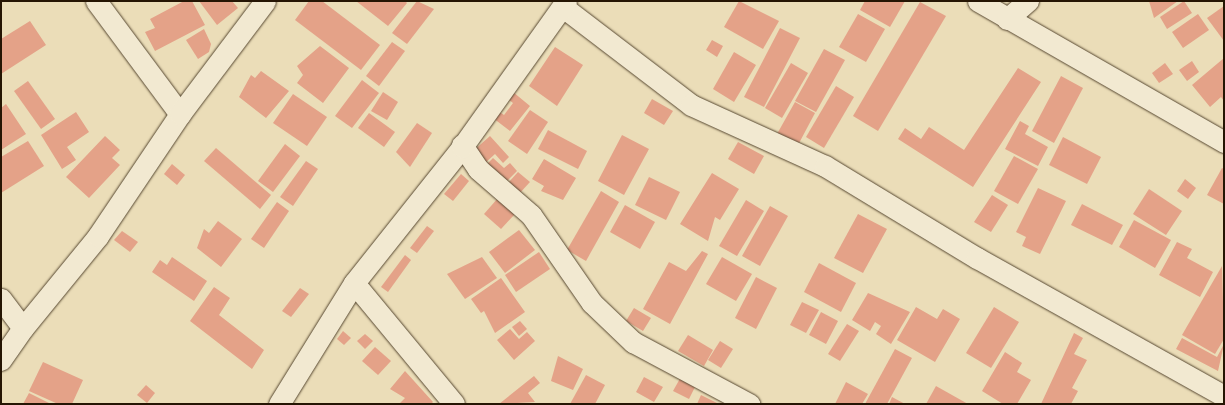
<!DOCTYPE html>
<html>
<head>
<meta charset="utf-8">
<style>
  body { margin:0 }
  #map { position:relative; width:1225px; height:405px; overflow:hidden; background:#ebddb8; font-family:Cardo,serif }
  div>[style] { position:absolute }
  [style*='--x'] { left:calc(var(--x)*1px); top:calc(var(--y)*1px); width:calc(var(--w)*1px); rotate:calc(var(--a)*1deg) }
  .building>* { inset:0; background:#e4a288 }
  .roads { filter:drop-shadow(0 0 1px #564730) drop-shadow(0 0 1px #564730) }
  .minor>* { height:21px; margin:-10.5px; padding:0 10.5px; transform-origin:10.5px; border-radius:10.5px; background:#f2e9d1 }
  span { translate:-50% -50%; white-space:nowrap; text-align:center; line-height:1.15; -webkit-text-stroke:5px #f2e9d1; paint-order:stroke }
  .frame { position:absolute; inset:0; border:2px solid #251503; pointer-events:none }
</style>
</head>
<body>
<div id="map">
  <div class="building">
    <i style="clip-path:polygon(184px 1px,192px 1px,205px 25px,155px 51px,145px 32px,155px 28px,150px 19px)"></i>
    <i style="clip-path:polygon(199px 1px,232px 1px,238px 8px,217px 25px)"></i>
    <i style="clip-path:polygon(309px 1px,322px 1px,380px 45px,361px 70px,295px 20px)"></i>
    <i style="clip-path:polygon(356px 1px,405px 1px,407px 3px,388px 26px)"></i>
    <i style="clip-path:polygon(417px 1px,434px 9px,407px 44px,392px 33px)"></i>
    <i style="clip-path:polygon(739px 1px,779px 21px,763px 49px,724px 27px)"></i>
    <i style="clip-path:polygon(865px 1px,905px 1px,890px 27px,860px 10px)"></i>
    <i style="clip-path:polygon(1149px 1px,1178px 1px,1154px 18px)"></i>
    <i style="clip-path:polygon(1184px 1px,1192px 13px,1167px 29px,1160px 17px)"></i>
    <i style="clip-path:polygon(920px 2px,946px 16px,878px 131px,853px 116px)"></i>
    <i style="clip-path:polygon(1224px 6px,1224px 41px,1207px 18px)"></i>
    <i style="clip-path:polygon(858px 14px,885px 29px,866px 62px,839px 47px)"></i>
    <i style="clip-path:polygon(1198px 14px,1209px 30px,1183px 48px,1172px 32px)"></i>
    <i style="clip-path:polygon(30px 21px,46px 45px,1px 74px,1px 39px)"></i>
    <i style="clip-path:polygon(780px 28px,800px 38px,764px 107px,744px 97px)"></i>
    <i style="clip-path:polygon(204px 29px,211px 44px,209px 52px,198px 59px,186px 40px)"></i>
    <i style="clip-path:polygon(712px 40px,723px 46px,717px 57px,706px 50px)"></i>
    <i style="clip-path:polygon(392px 42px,405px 51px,379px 86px,366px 76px)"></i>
    <i style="clip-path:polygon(320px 46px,349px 68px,323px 103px,297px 83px,303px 75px,297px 66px)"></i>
    <i style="clip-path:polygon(555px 47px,583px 65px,557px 106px,529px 86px)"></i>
    <i style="clip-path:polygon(824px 49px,845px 60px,816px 112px,795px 101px)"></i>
    <i style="clip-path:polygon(734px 52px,756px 65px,734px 102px,713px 89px)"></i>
    <i style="clip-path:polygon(1224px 58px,1224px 101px,1221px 97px,1210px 107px,1192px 85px)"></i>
    <i style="clip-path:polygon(1192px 61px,1199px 72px,1187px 81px,1179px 70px)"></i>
    <i style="clip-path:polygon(791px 63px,808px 73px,782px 118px,765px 108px)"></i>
    <i style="clip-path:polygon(1165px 63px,1173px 74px,1159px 83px,1152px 73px)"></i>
    <i style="clip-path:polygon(1018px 68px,1041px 82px,973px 187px,898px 139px,905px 128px,921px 139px,929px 127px,964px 150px)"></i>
    <i style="clip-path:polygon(261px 71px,289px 91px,266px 118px,239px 97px,251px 75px,255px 78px)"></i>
    <i style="clip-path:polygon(1061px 76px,1083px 88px,1054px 143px,1032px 131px)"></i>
    <i style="clip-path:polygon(362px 80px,379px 93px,352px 128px,335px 116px)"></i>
    <i style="clip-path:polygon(28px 81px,55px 119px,41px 129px,14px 91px)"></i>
    <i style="clip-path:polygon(836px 86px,854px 97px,824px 148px,806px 137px)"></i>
    <i style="clip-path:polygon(383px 92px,398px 102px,387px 120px,371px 111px)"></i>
    <i style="clip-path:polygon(513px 92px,530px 106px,510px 131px,493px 118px,498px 111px,504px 115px,513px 103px,508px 99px)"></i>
    <i style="clip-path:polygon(293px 94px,327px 117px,307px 146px,273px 123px)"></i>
    <i style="clip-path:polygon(652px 99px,673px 111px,664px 125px,644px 113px)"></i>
    <i style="clip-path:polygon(795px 102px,815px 113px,798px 145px,777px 134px)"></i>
    <i style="clip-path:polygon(6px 104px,26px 134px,1px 150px,1px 108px)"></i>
    <i style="clip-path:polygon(530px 110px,548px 122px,527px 154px,508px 141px)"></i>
    <i style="clip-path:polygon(76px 112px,89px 132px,67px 147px,76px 160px,62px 169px,41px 135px)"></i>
    <i style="clip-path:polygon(369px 113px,395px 132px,384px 147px,358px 128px)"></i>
    <i style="clip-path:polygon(1020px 121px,1029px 126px,1025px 134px,1048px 147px,1038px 166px,1005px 149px)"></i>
    <i style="clip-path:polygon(417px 123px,432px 133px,410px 167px,396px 152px)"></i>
    <i style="clip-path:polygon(548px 130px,587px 151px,578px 169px,538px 149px)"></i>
    <i style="clip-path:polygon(622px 135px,649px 149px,624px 195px,598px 181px)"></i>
    <i style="clip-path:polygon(105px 136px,120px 150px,112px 158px,120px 165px,89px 198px,66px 177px)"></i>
    <i style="clip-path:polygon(490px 136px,509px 157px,503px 163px,495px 154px,484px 164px,472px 152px)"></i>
    <i style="clip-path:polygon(1063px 137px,1101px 157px,1087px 184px,1049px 165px)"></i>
    <i style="clip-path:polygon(28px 141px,44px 166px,1px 193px,1px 157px)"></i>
    <i style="clip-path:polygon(738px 142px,764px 156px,754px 174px,728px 159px)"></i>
    <i style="clip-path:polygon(285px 144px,300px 156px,273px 192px,258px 181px)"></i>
    <i style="clip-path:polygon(216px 148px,271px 195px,260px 209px,204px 161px)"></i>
    <i style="clip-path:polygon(1014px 156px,1038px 169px,1018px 204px,994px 191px)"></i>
    <i style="clip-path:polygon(493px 158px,504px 168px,510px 163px,517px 171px,504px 184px,486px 165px)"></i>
    <i style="clip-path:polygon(544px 159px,576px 178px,563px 200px,541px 191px,544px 186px,532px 179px)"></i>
    <i style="clip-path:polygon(306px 161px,318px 169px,293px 206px,280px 197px)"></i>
    <i style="clip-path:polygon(172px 164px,185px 175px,177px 185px,164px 174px)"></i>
    <i style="clip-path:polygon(1222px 168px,1224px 169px,1224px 204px,1207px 195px)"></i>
    <i style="clip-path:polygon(518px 172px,530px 182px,518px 195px,507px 184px)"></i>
    <i style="clip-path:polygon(712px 173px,739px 189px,720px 220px,715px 217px,708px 241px,680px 224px)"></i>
    <i style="clip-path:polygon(461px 174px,469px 181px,453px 201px,444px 194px)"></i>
    <i style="clip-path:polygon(649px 177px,680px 192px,666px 220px,635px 205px)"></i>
    <i style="clip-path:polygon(1185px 179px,1196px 188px,1188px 199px,1177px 191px)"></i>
    <i style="clip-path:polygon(1038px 188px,1066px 201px,1040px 254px,1022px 246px,1026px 237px,1016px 232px)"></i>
    <i style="clip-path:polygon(1149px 189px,1182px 211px,1166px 235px,1133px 214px)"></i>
    <i style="clip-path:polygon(601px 191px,619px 202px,586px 261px,567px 250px)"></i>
    <i style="clip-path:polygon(992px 195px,1008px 205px,991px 232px,974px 222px)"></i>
    <i style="clip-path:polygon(498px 198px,515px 214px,501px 229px,484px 214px)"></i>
    <i style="clip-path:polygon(746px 200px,764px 211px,737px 256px,719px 246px)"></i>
    <i style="clip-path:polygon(277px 202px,289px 211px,264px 248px,251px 239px)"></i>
    <i style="clip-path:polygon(1082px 204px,1123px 225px,1112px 245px,1071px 225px)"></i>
    <i style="clip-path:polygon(625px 205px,655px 222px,640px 249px,610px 232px)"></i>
    <i style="clip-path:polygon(770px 206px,788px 216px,760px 266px,742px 256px)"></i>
    <i style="clip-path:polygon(858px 214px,887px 229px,863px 273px,834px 258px)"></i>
    <i style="clip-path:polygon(1134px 220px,1171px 240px,1155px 268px,1119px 247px)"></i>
    <i style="clip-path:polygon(218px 221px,242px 239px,221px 267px,197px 248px,204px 229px,209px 233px)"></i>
    <i style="clip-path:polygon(427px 226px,434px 231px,417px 253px,410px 248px)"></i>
    <i style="clip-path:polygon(519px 230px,535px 250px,505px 273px,489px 252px)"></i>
    <i style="clip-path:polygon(122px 231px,138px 242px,130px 252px,114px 240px)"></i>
    <i style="clip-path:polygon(1177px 242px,1192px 249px,1187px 258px,1213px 272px,1200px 297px,1159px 275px)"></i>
    <i style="clip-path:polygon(702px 251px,708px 254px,670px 324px,643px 309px,669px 262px,686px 271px)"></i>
    <i style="clip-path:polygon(539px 252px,550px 269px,516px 292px,505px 275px)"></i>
    <i style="clip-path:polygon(405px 255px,411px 260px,388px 292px,381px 287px)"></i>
    <i style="clip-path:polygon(172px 257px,207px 281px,194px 301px,152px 272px,160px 260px,167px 265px)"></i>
    <i style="clip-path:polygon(482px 257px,497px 278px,465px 299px,447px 274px)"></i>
    <i style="clip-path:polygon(722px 257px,752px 274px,736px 301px,706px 284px)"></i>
    <i style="clip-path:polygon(819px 263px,856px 283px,841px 312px,804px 292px)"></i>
    <i style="clip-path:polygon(1222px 266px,1224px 339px,1215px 354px,1182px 335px)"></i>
    <i style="clip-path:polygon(756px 277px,777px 288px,756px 329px,735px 318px)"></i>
    <i style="clip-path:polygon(501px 278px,525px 312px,495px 333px,484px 311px,481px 313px,471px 299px)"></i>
    <i style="clip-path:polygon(214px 287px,230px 298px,219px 315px,264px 350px,252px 369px,190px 321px)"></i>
    <i style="clip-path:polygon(300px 288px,309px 294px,291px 317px,282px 311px)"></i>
    <i style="clip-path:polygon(868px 293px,910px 312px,891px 344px,876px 334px,881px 326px,875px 322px,870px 331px,852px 320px)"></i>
    <i style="clip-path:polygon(802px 302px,819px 310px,806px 333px,790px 325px)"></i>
    <i style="clip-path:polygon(916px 307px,937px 319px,943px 309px,960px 319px,935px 362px,897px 340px)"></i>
    <i style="clip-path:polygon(994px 307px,1019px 322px,991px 368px,966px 353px)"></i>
    <i style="clip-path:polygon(634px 308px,651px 318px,643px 331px,626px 321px)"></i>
    <i style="clip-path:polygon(821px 312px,838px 321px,826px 344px,809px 335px)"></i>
    <i style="clip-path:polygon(520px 321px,527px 329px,519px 336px,512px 327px)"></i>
    <i style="clip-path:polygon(847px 324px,859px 331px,840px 361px,828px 354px)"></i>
    <i style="clip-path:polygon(510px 329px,519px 339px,527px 332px,535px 341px,514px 360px,497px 340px)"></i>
    <i style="clip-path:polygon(343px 331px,351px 338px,344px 345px,337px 339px)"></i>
    <i style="clip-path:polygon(1074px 333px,1083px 338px,1074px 354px,1087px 360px,1072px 388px,1078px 391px,1071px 404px,1041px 404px)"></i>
    <i style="clip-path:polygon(365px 334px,373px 341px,365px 349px,357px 341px)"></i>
    <i style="clip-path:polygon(688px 335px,713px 350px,704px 366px,678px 351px)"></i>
    <i style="clip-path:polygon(1182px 338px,1217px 357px,1224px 344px,1218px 371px,1176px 349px)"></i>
    <i style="clip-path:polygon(720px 341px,733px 349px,721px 368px,708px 360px)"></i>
    <i style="clip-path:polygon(375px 347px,391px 361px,378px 375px,362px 361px)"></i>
    <i style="clip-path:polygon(895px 349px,912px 358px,887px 404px,865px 404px)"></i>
    <i style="clip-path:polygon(1005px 352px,1022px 363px,1017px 372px,1031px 380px,1017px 404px,1003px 404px,982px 391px)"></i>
    <i style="clip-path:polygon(558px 356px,583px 369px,573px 390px,551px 381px)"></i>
    <i style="clip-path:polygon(43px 362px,83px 380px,72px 404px,58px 404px,29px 391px)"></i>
    <i style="clip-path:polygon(405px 371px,433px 402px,431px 404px,399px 404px,405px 398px,390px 389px)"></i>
    <i style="clip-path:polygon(586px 375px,605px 385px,595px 404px,570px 404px)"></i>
    <i style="clip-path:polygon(682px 375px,697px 383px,689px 399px,673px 391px)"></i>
    <i style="clip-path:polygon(534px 376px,540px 383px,528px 393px,535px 402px,499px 404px)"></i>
    <i style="clip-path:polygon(644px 377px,663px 387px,654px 402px,636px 392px)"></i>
    <i style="clip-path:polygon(846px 382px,868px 394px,862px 404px,835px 404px)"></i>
    <i style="clip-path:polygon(146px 385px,155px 393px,147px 403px,137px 395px)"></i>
    <i style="clip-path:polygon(936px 386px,968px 404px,926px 404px)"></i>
    <i style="clip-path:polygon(29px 393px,51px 404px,23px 404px)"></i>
    <i style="clip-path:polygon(701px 395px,719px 404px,697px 404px)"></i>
    <i style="clip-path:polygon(892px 397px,905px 404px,889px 404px)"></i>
  </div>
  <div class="roads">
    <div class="minor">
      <i style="--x:96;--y:1;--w:141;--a:53.4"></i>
      <i style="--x:978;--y:1;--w:284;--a:29.8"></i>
      <i style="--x:563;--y:7;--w:161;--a:37.4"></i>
      <i style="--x:691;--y:105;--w:147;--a:24.5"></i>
      <i style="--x:825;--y:166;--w:178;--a:31.2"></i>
      <i style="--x:977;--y:258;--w:283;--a:29.2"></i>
      <i style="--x:1007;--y:19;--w:28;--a:-41"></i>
      <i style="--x:462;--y:145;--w:29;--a:56"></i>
      <i style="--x:478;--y:169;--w:70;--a:41"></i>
      <i style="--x:531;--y:215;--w:107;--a:55.3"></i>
      <i style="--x:592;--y:303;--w:57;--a:43.6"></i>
      <i style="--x:633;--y:342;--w:132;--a:28.1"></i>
      <i style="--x:354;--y:283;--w:157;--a:50.4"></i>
      <i style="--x:1;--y:299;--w:36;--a:53"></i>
      <i style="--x:23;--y:328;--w:39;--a:125"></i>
      <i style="--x:23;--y:328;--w:119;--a:-50.8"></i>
      <i style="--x:98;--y:236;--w:147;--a:-56.1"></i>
      <i style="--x:180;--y:114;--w:141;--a:-53"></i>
      <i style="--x:279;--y:404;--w:142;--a:-58.2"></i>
      <i style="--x:354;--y:283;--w:174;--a:-51.5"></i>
      <i style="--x:462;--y:147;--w:179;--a:-54.5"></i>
    </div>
  </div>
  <div class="frame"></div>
</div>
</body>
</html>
